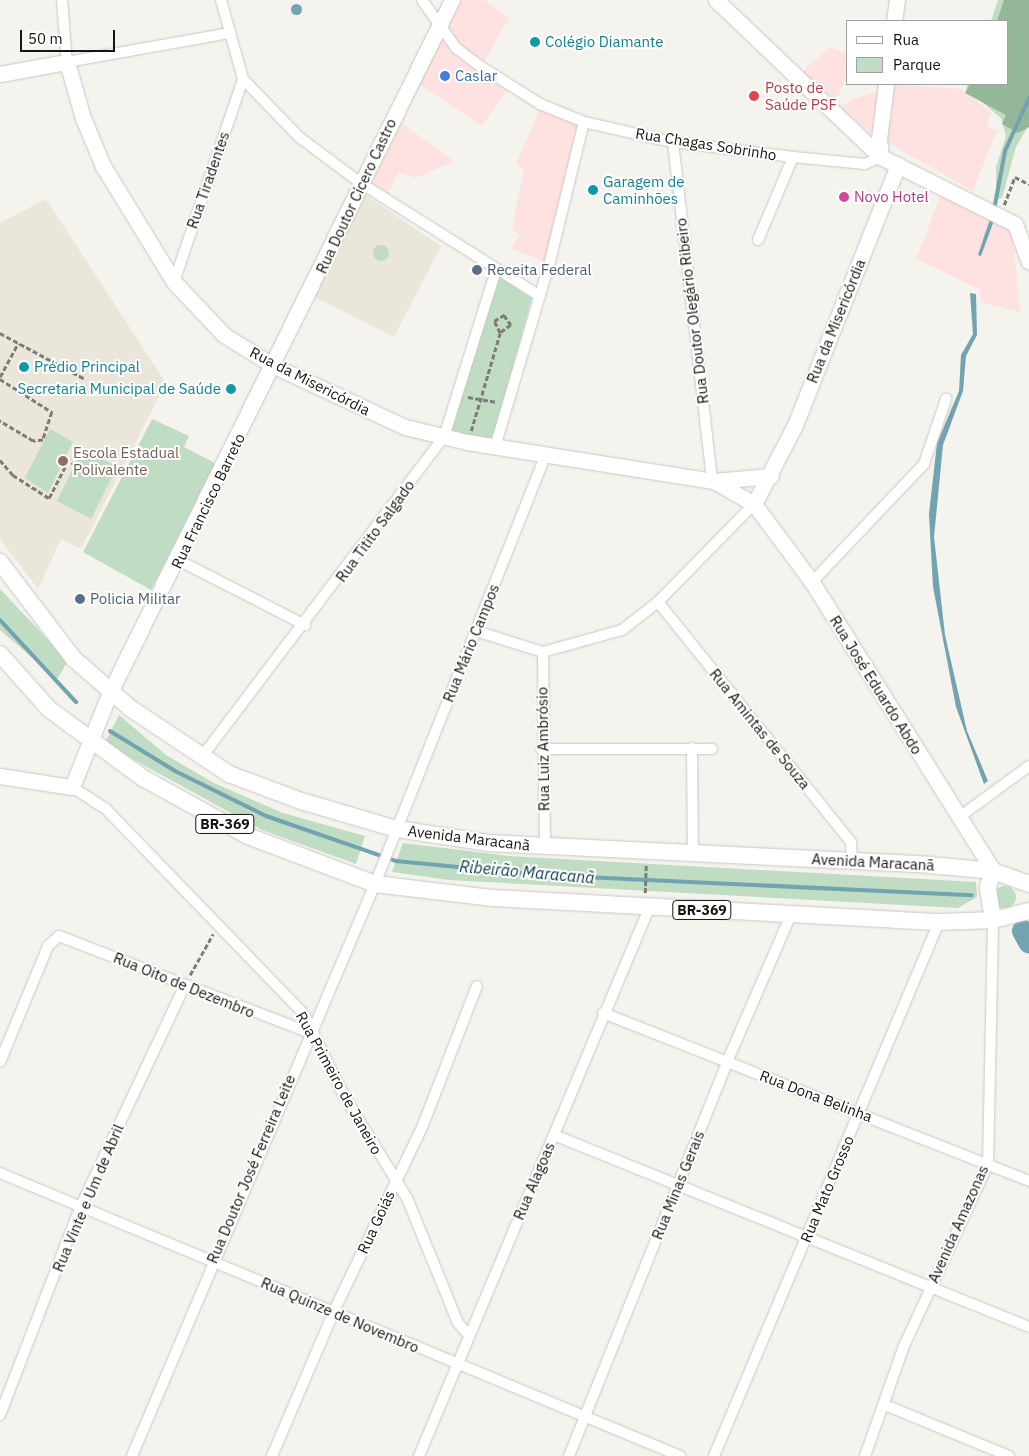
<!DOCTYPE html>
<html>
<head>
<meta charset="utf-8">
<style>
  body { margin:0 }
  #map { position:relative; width:1029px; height:1456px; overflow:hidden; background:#f4f3ee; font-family:"IBM Plex Sans",sans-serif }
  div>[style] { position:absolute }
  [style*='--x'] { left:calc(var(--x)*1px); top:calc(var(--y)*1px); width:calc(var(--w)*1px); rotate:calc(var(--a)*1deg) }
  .commercial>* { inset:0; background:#fde2e1 }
  .built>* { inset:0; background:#eae6da }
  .green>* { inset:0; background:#c0dcc3 }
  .round { border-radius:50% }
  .forest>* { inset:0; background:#95b799 }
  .water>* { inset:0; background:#72a3b1 }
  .stream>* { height:4px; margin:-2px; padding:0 2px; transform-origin:2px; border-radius:2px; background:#72a3b1 }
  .river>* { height:22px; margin:-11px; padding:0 11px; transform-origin:11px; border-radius:11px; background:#72a3b1 }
  .path>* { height:2.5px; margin-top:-1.25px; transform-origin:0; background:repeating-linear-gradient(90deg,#7d7c79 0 5px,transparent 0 7.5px) }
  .roads { filter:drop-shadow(0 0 1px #cac8c4) drop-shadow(0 0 1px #cac8c4) }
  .street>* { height:10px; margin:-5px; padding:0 5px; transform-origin:5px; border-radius:5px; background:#fff }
  .secondary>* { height:15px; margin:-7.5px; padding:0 7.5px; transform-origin:7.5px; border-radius:7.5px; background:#fff }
  .primary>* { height:16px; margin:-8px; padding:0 8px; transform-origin:8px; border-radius:8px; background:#fff }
  .dots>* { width:14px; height:14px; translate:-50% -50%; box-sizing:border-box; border:2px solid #fff; border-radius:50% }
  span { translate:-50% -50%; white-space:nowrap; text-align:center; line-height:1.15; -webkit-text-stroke:4px #fff; paint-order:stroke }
  .shield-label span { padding:1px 4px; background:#fff; border:1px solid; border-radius:4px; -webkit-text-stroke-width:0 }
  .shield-label { font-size:14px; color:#141412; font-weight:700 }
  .culture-label { font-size:15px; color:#0d838f }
  .left { translate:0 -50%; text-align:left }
  .right { translate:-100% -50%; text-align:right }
  .shop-label { font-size:15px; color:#366cbe }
  .health-label { font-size:15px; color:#be3a42 }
  .street-label { font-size:15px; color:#141412 }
  .hotel-label { font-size:15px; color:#b23c85 }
  .service-label { font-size:15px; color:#4e5e75 }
  .education-label { font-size:15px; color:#785e54 }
  .water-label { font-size:16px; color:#083742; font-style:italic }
  .legend { position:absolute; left:846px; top:20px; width:162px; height:65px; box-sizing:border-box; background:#fff; border:1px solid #a1a1a0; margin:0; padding:6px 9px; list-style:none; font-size:15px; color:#141412 }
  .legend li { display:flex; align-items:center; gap:10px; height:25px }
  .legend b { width:25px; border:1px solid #a1a1a0 }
  .scale { position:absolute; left:20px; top:30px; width:95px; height:22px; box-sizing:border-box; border:2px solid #141412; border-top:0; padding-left:6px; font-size:15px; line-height:18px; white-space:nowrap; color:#141412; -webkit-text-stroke:4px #fff; paint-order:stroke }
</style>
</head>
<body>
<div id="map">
  <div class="commercial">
    <i style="clip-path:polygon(454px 0,485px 0,509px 18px,483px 64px,509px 88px,482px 126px,416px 82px)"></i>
    <i style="clip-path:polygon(830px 47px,844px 52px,848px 59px,848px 73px,836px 101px,803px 71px)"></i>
    <i style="clip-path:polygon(891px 84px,962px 89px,992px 113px,986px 126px,997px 131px,973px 191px,883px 140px)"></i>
    <i style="clip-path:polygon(879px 91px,875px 135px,836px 108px,854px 99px)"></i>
    <i style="clip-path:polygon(541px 107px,580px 123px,546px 262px,511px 249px,520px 235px,512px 229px,524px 169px,516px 164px)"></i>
    <i style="clip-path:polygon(396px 119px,454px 161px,416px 178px,399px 172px,388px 193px,366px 180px)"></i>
    <i style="clip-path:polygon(942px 192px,1012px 226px,1020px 312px,981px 302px,979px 289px,916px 259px)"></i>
  </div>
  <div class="built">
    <i style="clip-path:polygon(364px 194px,441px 246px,394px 337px,315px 297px)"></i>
    <i style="clip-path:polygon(46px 199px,166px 383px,81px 549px,61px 539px,38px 589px,0 539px,0 223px)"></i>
  </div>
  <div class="green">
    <i style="clip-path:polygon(998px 0,1029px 0,1029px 125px,1016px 147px,1002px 198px,996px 199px,996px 167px,1006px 136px,1001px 118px,966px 89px,968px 84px,1008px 84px,1008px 21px,991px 21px)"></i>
    <i class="round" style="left:373px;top:245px;width:16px;height:16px"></i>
    <i style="clip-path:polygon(498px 276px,532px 298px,492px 442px,450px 433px)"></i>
    <i style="clip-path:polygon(152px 419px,189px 436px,184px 447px,215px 463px,151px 590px,83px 552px)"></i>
    <i style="clip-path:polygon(50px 429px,73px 442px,48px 493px,25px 478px)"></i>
    <i style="clip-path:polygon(83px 448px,117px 467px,91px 519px,57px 501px)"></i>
    <i style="clip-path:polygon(0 589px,68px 661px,57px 679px,0 630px)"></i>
    <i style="clip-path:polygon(119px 715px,166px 755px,214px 783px,283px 813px,365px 836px,356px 864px,262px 830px,129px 757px,105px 742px)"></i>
    <i style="clip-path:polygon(403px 843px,509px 856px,976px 882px,977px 897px,958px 908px,449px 880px,392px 872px)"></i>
    <i class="round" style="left:994px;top:886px;width:22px;height:22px"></i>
  </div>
  <div class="forest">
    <i style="clip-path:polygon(1004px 0,1029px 0,1029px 127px,1018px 133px,1002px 124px,1006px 115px,965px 93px,970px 84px,1008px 84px,1008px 21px,997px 21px)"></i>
  </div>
  <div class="water">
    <i class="round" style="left:290.5px;top:3.5px;width:11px;height:11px"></i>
    <i style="clip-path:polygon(992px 213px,996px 215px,981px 256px,978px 255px)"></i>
    <i style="clip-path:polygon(970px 293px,976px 294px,977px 335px,966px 356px,963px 391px,943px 445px,934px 537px,945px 635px,967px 731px,988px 781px,984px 784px,956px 707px,933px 587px,929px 514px,937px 443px,959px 391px,961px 355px,973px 334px)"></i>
  </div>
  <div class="stream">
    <i style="--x:994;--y:210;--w:60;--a:-79.4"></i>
    <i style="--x:1005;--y:151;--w:58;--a:-65.6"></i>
    <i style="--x:0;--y:620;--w:112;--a:47.2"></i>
    <i style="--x:110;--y:731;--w:76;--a:31.6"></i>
    <i style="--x:175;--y:771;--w:102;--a:26.3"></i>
    <i style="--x:266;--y:816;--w:138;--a:19.1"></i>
    <i style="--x:396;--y:861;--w:147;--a:5.5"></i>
    <i style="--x:542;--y:875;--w:430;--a:2.7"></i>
  </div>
  <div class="river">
    <i style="--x:1023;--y:931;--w:13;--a:61"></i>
  </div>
  <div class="path">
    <i style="--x:1004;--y:205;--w:30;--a:-69"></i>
    <i style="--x:1015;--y:177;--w:16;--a:27"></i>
    <i style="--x:0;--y:333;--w:97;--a:28.4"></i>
    <i style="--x:0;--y:377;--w:38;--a:-62"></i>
    <i style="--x:0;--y:379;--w:62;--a:32.4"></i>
    <i style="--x:52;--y:412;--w:29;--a:108"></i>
    <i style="--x:43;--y:440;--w:10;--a:174"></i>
    <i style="--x:33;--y:441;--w:39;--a:-149"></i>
    <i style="--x:468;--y:397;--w:29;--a:10"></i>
    <i style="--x:471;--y:431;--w:102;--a:-73.5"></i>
    <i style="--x:500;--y:333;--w:13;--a:-117"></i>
    <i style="--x:494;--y:321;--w:12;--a:-31"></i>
    <i style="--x:504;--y:315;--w:12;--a:55"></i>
    <i style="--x:511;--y:325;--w:14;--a:144"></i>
    <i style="--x:65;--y:459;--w:11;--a:27"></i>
    <i style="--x:0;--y:460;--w:20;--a:49"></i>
    <i style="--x:13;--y:475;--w:43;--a:32.6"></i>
    <i style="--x:49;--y:498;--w:42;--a:-62.8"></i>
    <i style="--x:645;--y:893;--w:29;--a:-88"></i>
    <i style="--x:190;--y:975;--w:47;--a:-60.7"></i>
  </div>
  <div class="roads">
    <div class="street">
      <i style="--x:62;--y:0;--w:62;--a:85.4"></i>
      <i style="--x:67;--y:62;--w:166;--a:-10.1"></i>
      <i style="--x:221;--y:0;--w:82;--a:74.4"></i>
      <i style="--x:243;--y:79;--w:81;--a:46"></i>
      <i style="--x:299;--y:137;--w:79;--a:36.7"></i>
      <i style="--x:362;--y:184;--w:210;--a:32.2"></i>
      <i style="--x:422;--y:0;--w:59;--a:54.7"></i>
      <i style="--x:456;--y:48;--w:30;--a:37"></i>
      <i style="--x:480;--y:66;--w:71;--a:32.3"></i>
      <i style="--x:540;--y:104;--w:48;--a:22.2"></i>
      <i style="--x:584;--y:122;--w:91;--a:12.7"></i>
      <i style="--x:673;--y:142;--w:121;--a:7.1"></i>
      <i style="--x:793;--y:157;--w:72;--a:5.6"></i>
      <i style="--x:865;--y:164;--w:17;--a:-24"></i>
      <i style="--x:673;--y:142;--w:340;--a:83.4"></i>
      <i style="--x:758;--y:240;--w:90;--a:-67.1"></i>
      <i style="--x:174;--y:282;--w:214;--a:-71.2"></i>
      <i style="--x:495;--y:447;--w:194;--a:-73.5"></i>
      <i style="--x:550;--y:261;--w:143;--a:-76.3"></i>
      <i style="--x:178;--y:560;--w:143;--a:27.1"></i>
      <i style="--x:812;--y:582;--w:163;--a:-46.5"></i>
      <i style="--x:924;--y:464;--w:69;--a:-71.3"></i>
      <i style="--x:658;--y:602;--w:308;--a:51.2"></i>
      <i style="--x:851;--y:842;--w:18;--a:87"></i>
      <i style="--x:476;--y:631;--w:70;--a:17.4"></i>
      <i style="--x:543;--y:652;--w:82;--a:-15.6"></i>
      <i style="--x:622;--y:630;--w:46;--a:-37.9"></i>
      <i style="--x:658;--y:602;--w:137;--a:-45.6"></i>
      <i style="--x:543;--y:652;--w:194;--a:89.4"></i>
      <i style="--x:692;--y:748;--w:106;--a:89.5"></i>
      <i style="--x:541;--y:749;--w:171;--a:0"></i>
      <i style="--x:201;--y:758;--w:403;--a:-52.9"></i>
      <i style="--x:444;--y:437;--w:175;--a:-72.7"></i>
      <i style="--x:72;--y:787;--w:40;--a:32.9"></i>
      <i style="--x:106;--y:809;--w:285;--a:46"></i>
      <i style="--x:304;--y:1014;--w:89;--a:64"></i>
      <i style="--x:343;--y:1094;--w:122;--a:58.4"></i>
      <i style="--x:407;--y:1198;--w:135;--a:67.8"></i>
      <i style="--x:458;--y:1323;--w:15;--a:48"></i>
      <i style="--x:958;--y:818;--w:88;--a:-36.2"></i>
      <i style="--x:603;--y:1013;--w:458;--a:21.5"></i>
      <i style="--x:0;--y:1062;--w:126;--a:-67.5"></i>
      <i style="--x:48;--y:946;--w:15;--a:-42"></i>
      <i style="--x:59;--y:936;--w:269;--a:21.1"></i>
      <i style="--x:554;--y:1135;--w:512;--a:22.01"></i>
      <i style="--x:0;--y:1173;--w:737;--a:22.6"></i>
      <i style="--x:885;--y:1405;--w:134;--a:22.4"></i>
      <i style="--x:0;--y:1415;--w:222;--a:-68.9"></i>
      <i style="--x:80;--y:1208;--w:246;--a:-64.8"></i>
      <i style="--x:132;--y:1456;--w:621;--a:-66.98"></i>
      <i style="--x:375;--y:884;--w:460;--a:-68.3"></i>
      <i style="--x:272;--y:1456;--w:158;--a:-66.8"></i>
      <i style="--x:334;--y:1311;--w:206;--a:-64.4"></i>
      <i style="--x:423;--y:1125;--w:149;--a:-68.8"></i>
      <i style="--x:419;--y:1456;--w:597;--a:-67.22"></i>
      <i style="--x:569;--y:1456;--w:424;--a:-68.1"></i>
      <i style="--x:727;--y:1062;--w:160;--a:-66.5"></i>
      <i style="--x:714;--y:1456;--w:579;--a:-67.15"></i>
      <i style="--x:865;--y:1456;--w:117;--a:-70.5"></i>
      <i style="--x:904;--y:1346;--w:200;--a:-65.2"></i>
      <i style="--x:988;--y:1164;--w:244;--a:-88.8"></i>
    </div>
    <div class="secondary">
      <i style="--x:716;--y:0;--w:228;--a:43.6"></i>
      <i style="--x:881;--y:157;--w:150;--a:26.6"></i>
      <i style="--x:1015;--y:224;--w:40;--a:69.8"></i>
      <i style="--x:894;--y:21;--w:21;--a:-82"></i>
      <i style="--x:0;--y:74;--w:68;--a:-10.2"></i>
      <i style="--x:67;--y:62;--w:58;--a:74.1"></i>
      <i style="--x:83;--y:118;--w:52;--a:67.4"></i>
      <i style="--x:103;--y:166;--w:136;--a:58.5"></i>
      <i style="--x:174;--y:282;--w:73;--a:46.7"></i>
      <i style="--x:224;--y:335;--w:59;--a:31.8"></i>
      <i style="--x:274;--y:366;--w:145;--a:25"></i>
      <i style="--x:405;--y:427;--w:64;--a:13.6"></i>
      <i style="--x:467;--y:442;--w:250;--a:9"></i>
      <i style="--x:714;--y:481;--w:57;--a:-5"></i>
      <i style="--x:881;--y:157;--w:18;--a:-96"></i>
      <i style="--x:879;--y:139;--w:55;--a:-82.7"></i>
      <i style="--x:714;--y:481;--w:46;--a:29.9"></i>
      <i style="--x:754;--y:504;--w:97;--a:53.4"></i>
      <i style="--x:812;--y:582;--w:341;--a:57.9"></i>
      <i style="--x:754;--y:504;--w:89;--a:-62.6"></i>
      <i style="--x:795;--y:425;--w:280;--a:-68.4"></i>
      <i style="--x:0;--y:776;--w:73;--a:8.7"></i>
      <i style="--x:72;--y:787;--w:102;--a:-68.2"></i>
      <i style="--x:110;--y:692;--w:772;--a:-63.7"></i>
    </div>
    <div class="primary">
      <i style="--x:0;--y:562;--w:122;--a:52.7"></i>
      <i style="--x:74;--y:659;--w:74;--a:41.2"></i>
      <i style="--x:130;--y:708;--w:119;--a:33.7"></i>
      <i style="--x:229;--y:774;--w:77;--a:20.6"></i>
      <i style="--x:301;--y:801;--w:100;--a:16.3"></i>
      <i style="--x:397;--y:829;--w:92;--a:8.7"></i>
      <i style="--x:488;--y:843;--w:443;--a:2.8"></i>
      <i style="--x:930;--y:865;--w:63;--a:5.4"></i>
      <i style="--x:993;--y:871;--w:38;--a:20"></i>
      <i style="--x:0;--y:654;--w:74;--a:48.3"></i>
      <i style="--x:49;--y:709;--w:117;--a:36.3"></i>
      <i style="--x:143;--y:778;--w:120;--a:28.9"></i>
      <i style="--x:248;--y:836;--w:136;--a:20.7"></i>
      <i style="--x:375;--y:884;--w:119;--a:6.8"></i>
      <i style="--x:493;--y:898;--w:447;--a:3.1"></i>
      <i style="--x:939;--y:922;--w:54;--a:-2.1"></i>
      <i style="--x:993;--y:920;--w:37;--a:-14"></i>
      <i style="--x:993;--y:920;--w:33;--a:-99"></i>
      <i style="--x:988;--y:887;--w:17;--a:-73"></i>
    </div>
  </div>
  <div class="dots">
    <i style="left:535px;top:42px;background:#0f9aa8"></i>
    <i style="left:445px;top:76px;background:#3f7fe0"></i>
    <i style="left:754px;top:96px;background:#e0444e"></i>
    <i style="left:593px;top:190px;background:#0f9aa8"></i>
    <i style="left:844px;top:197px;background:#d1479c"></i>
    <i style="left:477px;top:270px;background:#5c6f8a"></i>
    <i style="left:24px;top:367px;background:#0f9aa8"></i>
    <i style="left:231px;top:389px;background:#0f9aa8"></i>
    <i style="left:63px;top:461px;background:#8d6e63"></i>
    <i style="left:80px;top:599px;background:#5c6f8a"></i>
  </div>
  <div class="shield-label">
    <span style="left:225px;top:824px">BR-369</span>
    <span style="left:702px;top:910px">BR-369</span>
  </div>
  <div class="culture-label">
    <span class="left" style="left:545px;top:42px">Colégio Diamante</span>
    <span class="left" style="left:603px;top:190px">Garagem de<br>Caminhões</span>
    <span class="left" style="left:34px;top:367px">Prédio Principal</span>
    <span class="right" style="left:221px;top:389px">Secretaria Municipal de Saúde</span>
  </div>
  <div class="shop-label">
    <span class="left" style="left:455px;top:76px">Caslar</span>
  </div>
  <div class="health-label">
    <span class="left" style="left:765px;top:96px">Posto de<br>Saúde PSF</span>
  </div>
  <div class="street-label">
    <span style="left:706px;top:144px;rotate:9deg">Rua Chagas Sobrinho</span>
    <span style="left:208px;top:180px;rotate:-71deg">Rua Tiradentes</span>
    <span style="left:356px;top:196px;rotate:-65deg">Rua Doutor Cícero Castro</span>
    <span style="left:692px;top:311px;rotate:-97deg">Rua Doutor Olegário Ribeiro</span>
    <span style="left:836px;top:321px;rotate:-68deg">Rua da Misericórdia</span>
    <span style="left:310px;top:381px;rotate:27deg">Rua da Misericórdia</span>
    <span style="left:208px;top:501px;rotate:-64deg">Rua Francisco Barreto</span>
    <span style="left:375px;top:531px;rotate:-54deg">Rua Titito Salgado</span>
    <span style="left:471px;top:643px;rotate:-68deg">Rua Mário Campos</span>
    <span style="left:876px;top:685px;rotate:58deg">Rua José Eduardo Abdo</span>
    <span style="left:760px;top:729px;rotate:51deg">Rua Amintas de Souza</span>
    <span style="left:543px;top:749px;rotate:-91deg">Rua Luiz Ambrósio</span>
    <span style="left:469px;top:838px;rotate:7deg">Avenida Maracanã</span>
    <span style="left:873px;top:862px;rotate:3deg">Avenida Maracanã</span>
    <span style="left:184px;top:985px;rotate:22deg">Rua Oito de Dezembro</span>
    <span style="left:339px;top:1083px;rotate:61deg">Rua Primeiro de Janeiro</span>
    <span style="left:816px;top:1096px;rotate:21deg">Rua Dona Belinha</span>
    <span style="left:251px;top:1169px;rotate:-67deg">Rua Doutor José Ferreira Leite</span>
    <span style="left:534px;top:1181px;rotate:-67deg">Rua Alagoas</span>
    <span style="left:678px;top:1185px;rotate:-68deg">Rua Minas Gerais</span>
    <span style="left:827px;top:1189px;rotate:-67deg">Rua Mato Grosso</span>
    <span style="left:88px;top:1198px;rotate:-67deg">Rua Vinte e Um de Abril</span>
    <span style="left:376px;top:1222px;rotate:-65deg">Rua Goiás</span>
    <span style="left:958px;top:1224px;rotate:-66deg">Avenida Amazonas</span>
    <span style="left:340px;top:1315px;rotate:23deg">Rua Quinze de Novembro</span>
  </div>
  <div class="hotel-label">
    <span class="left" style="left:854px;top:197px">Novo Hotel</span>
  </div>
  <div class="service-label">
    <span class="left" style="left:487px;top:270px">Receita Federal</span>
    <span class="left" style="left:90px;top:599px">Policia Militar</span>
  </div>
  <div class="education-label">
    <span class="left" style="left:73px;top:461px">Escola Estadual<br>Polivalente</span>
  </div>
  <div class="water-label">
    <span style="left:527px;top:872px;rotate:5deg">Ribeirão Maracanã</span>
  </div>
  <ul class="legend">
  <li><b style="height:6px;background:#fff"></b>Rua</li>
  <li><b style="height:14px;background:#c0dcc3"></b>Parque</li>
  </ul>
  <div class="scale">50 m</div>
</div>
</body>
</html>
